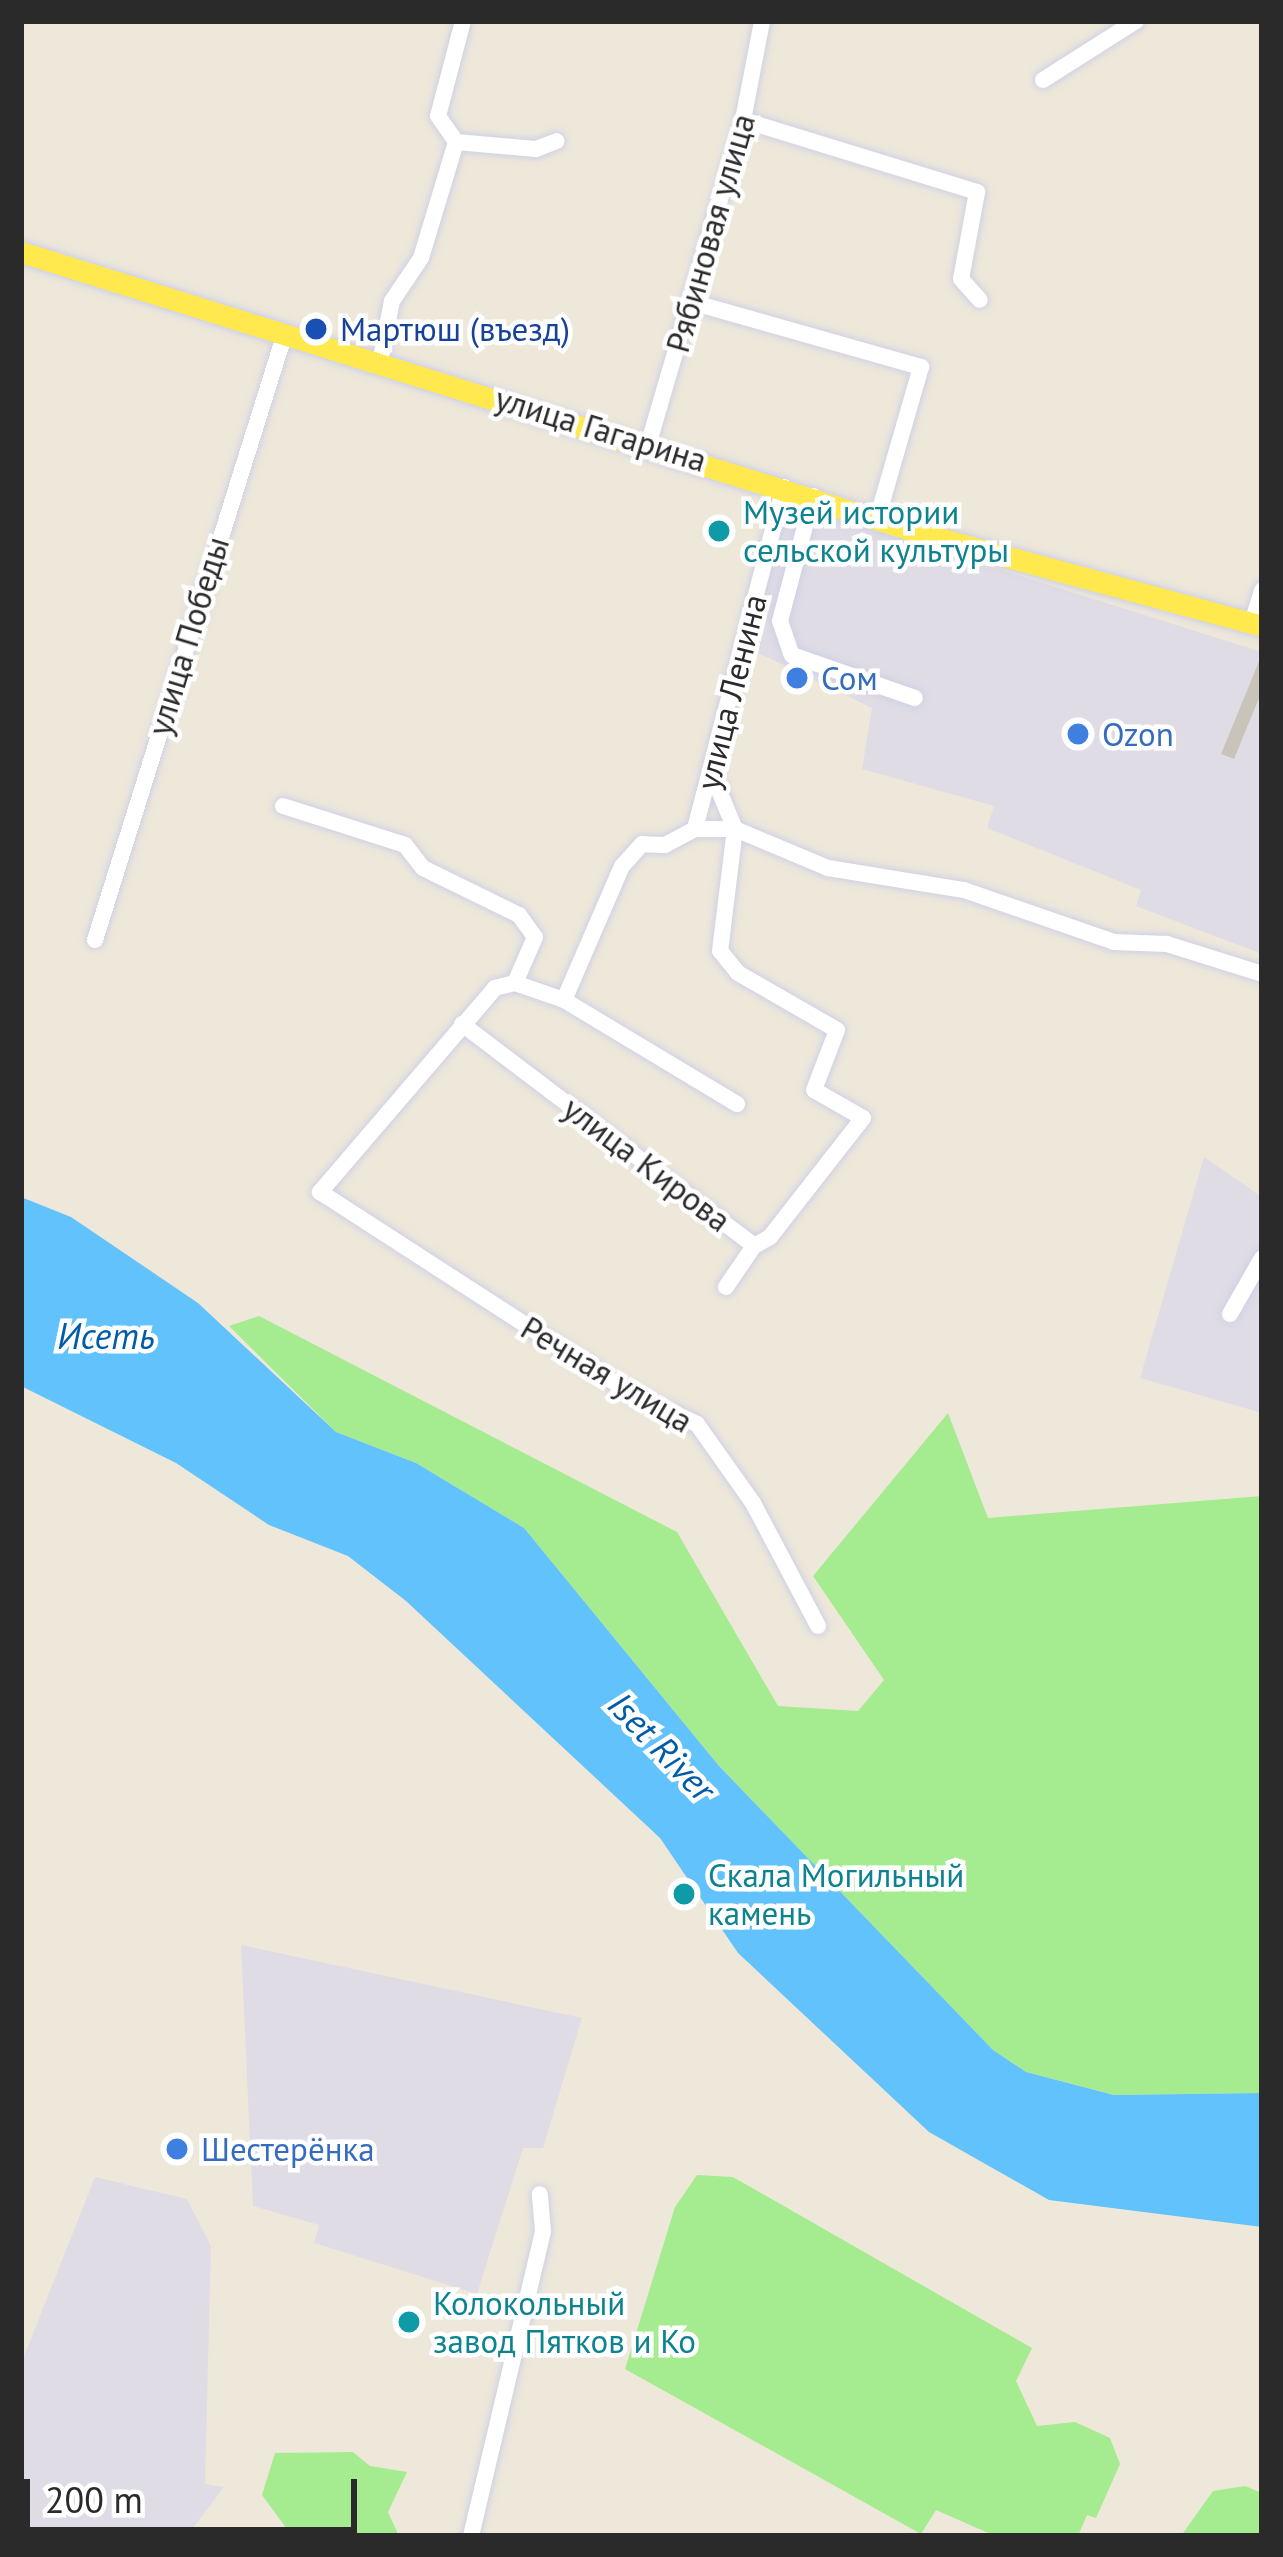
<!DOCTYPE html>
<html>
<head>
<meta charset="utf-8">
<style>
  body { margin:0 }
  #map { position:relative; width:1283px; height:2557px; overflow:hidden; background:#eee8da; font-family:"PT Sans",sans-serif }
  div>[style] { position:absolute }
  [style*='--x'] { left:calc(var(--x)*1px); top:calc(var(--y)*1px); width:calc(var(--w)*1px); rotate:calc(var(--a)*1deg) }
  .industrial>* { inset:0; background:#e0dce5 }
  .green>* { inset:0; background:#a5eb90 }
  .water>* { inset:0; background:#61c2fc }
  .building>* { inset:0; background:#c9c4ba }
  .roads { filter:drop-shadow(0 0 3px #cfd1e5) drop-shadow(0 0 3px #cfd1e5) }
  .minor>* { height:16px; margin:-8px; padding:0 8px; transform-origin:8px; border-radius:8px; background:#fff }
  .major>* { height:21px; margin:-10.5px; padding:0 10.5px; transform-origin:10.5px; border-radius:10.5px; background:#ffe94e }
  .dots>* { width:33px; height:33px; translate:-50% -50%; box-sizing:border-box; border:6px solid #fff; border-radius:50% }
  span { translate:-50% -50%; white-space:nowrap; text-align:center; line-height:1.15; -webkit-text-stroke:9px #fff; paint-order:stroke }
  .street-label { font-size:33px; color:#2a2a2a }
  .transit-label { font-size:33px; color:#164399 }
  .left { translate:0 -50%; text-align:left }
  .culture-label { font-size:33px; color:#0d838f }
  .shop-label { font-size:33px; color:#366cbe }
  .water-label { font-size:36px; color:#005ca8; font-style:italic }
  .frame { position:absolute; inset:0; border:24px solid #2a2a2a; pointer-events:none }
  .scale { position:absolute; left:24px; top:2479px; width:333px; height:54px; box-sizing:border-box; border:6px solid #2a2a2a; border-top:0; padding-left:15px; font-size:36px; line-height:42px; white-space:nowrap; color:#2a2a2a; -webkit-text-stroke:9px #fff; paint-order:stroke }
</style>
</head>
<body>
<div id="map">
  <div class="industrial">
    <i style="clip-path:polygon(789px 503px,1262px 652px,1262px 954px,1136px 906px,1141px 890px,987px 828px,994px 806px,862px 769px,872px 708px,748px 648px)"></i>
    <i style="clip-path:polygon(1204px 1157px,1262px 1197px,1262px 1413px,1140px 1378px)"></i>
    <i style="clip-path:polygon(241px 1945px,582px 2018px,543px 2148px,523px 2148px,477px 2294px,314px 2243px,319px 2225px,253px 2206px)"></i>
    <i style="clip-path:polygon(95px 2177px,187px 2199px,211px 2246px,205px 2484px,224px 2487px,187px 2536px,21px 2536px,21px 2364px)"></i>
  </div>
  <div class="green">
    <i style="clip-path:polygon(259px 1316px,677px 1532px,778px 1706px,858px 1711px,884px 1680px,813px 1576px,948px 1413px,988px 1518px,1262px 1496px,1262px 2093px,1115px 2095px,1026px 2072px,993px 2050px,719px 1766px,524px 1528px,416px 1463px,336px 1432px,229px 1326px)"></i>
    <i style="clip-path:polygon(697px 2175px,733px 2177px,1032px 2348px,1016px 2381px,1037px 2426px,1075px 2422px,1110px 2438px,1120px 2464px,1096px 2518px,1087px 2515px,1078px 2536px,995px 2536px,936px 2510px,921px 2534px,625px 2369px,675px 2207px)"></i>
    <i style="clip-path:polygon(353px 2452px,370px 2466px,407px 2472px,388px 2512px,399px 2536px,287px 2529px,262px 2495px,275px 2453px)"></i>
    <i style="clip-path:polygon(1245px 2486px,1262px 2493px,1262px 2536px,1181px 2536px,1213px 2491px)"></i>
  </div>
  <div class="water">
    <i style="clip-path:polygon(21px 1197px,71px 1217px,198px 1303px,336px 1432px,416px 1463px,524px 1528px,719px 1766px,993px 2050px,1026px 2072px,1114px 2095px,1262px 2093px,1262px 2227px,1049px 2200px,929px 2132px,738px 1953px,660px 1838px,406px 1601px,348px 1556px,269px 1525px,176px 1463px,21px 1386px)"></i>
  </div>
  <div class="building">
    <i style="clip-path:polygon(1262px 654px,1262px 691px,1234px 759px,1221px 754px)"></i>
  </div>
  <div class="roads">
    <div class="minor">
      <i style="--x:463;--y:21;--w:98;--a:104.7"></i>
      <i style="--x:438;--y:116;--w:32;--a:55"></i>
      <i style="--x:456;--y:142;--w:80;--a:5"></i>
      <i style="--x:536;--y:149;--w:22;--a:-21"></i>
      <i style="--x:1043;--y:80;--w:110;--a:-32.4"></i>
      <i style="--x:743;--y:120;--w:245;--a:17.1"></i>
      <i style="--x:977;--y:192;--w:88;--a:100.4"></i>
      <i style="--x:961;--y:279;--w:28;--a:48"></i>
      <i style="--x:691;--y:302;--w:239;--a:15.8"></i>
      <i style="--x:921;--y:367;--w:158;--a:106.1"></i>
      <i style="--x:380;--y:362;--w:62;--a:-78.9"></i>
      <i style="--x:392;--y:301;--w:52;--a:-56"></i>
      <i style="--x:421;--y:258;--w:121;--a:-73.2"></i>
      <i style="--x:649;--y:442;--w:335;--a:-73.7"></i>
      <i style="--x:743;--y:120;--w:101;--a:-79.1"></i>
      <i style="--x:784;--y:487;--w:353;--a:104.6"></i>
      <i style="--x:695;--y:829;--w:34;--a:152"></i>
      <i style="--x:665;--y:845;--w:23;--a:-178"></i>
      <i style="--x:642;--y:844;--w:30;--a:132"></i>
      <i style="--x:622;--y:866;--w:146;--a:113.4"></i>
      <i style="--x:564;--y:1000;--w:52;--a:-160.9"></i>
      <i style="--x:515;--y:983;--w:21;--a:166"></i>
      <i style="--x:495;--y:988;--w:269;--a:130.6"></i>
      <i style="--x:320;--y:1192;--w:370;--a:32.9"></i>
      <i style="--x:631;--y:1393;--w:73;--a:25.2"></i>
      <i style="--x:697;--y:1424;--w:97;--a:54.7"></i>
      <i style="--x:753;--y:1503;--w:139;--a:62.1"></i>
      <i style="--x:813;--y:496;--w:129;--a:104.8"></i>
      <i style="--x:780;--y:621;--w:36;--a:71"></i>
      <i style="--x:792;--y:655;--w:130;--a:19.3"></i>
      <i style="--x:1252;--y:623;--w:34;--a:-73"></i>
      <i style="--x:283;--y:806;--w:128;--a:17.7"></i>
      <i style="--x:405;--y:845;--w:29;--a:52"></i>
      <i style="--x:423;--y:868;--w:107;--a:26.1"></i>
      <i style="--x:519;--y:915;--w:27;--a:54"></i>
      <i style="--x:535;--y:937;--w:50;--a:113.5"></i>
      <i style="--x:695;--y:829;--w:40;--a:0"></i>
      <i style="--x:735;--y:829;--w:101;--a:22.8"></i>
      <i style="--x:828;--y:868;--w:138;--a:9.2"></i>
      <i style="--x:964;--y:890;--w:159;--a:19.1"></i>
      <i style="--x:1114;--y:942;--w:53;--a:2.2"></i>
      <i style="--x:1167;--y:944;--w:100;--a:17.5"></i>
      <i style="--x:95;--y:940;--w:636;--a:-72.62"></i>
      <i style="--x:564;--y:1000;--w:202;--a:31"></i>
      <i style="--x:462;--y:1024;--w:367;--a:37.2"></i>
      <i style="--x:754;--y:1246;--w:18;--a:-29"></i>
      <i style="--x:770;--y:1237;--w:151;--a:-52"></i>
      <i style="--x:863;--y:1118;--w:56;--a:-150.3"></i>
      <i style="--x:814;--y:1090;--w:64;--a:-69"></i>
      <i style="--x:837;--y:1030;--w:114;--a:-150.1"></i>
      <i style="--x:738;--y:973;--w:28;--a:-129"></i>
      <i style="--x:720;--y:951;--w:123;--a:-83"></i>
      <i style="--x:735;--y:829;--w:60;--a:-112.7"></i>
      <i style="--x:726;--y:1287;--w:50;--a:-55.7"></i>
      <i style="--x:1230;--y:1314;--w:64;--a:-60.3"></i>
      <i style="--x:471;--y:2536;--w:313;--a:-76.7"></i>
      <i style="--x:543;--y:2231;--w:37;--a:-95"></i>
    </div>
    <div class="major">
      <i style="--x:21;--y:252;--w:949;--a:17.35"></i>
      <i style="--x:927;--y:535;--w:347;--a:15.2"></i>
    </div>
  </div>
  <div class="dots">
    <i style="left:316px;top:329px;background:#1a4fb4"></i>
    <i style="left:719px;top:531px;background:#0f9aa8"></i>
    <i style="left:797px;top:678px;background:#3f7fe0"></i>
    <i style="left:1078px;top:734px;background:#3f7fe0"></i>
    <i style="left:684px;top:1894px;background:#0f9aa8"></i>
    <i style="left:177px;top:2149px;background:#3f7fe0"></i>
    <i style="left:409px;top:2322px;background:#0f9aa8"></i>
  </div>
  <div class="street-label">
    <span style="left:710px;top:233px;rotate:-74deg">Рябиновая улица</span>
    <span style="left:601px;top:429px;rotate:17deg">улица Гагарина</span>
    <span style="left:188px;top:636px;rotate:-73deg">улица Победы</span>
    <span style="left:731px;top:692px;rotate:-76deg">улица Ленина</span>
    <span style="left:647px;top:1164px;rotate:37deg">улица Кирова</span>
    <span style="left:607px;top:1374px;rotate:31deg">Речная улица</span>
  </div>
  <div class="transit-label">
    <span class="left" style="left:340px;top:329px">Мартюш (въезд)</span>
  </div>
  <div class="culture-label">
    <span class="left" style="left:743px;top:531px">Музей истории<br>сельской культуры</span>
    <span class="left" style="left:708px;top:1894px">Скала Могильный<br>камень</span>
    <span class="left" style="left:433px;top:2322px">Колокольный<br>завод Пятков и Ко</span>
  </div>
  <div class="shop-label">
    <span class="left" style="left:821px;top:678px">Сом</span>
    <span class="left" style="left:1102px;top:734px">Ozon</span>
    <span class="left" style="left:201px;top:2149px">Шестерёнка</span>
  </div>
  <div class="water-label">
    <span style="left:106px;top:1336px">Исеть</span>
    <span style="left:662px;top:1746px;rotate:46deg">Iset River</span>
  </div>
  <div class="frame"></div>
  <div class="scale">200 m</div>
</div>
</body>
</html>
